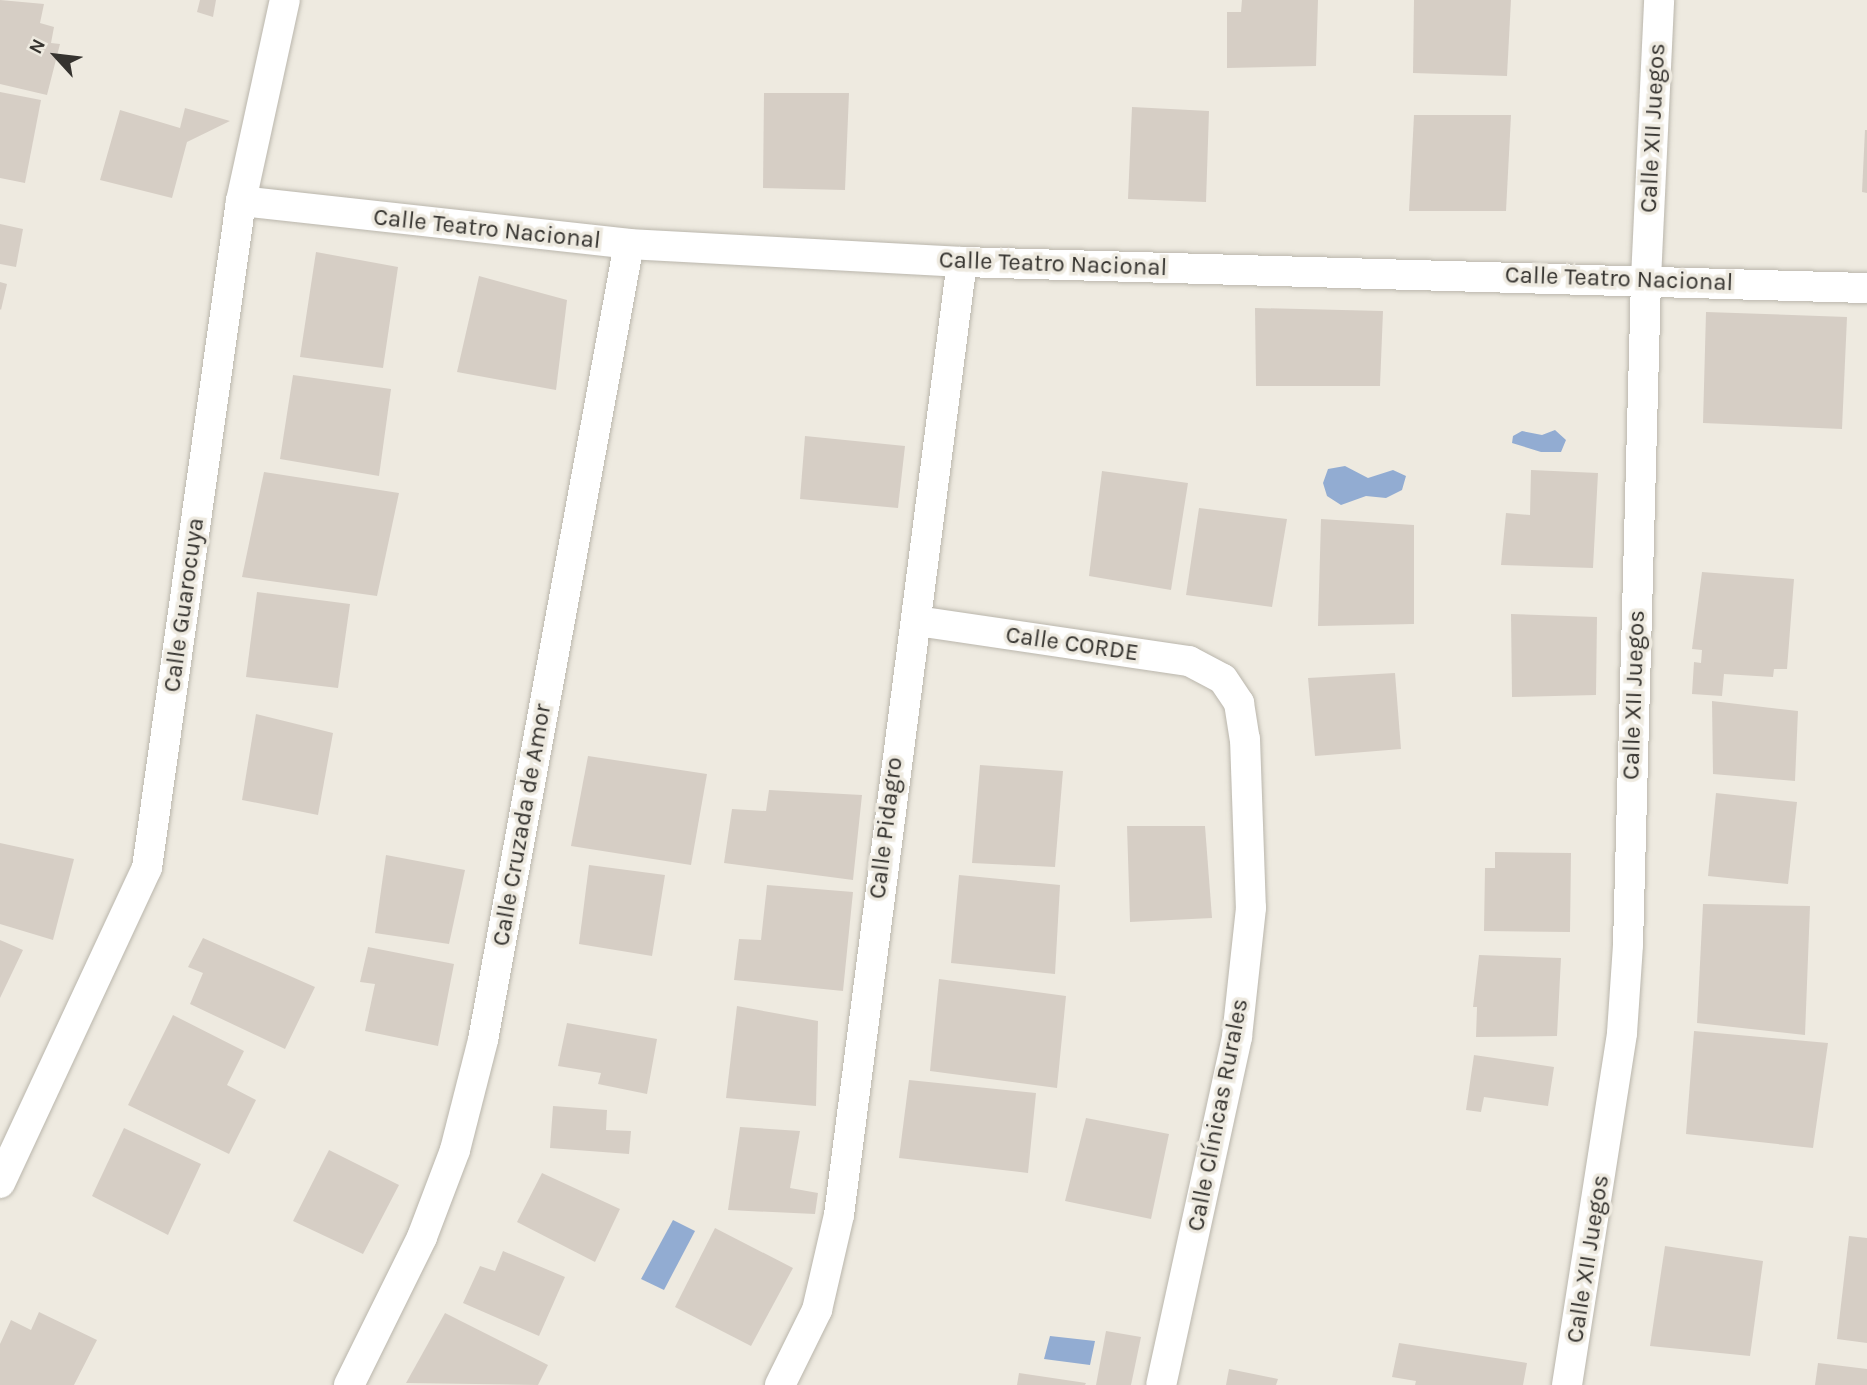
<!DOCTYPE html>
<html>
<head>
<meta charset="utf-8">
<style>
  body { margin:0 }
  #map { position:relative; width:1867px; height:1385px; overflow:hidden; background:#eeeae0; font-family:Karla,sans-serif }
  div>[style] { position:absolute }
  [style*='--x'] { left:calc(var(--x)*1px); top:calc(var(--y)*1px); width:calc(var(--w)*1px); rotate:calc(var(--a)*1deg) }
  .water>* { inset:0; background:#92acd2 }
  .building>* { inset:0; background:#d6cec5 }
  .roads { filter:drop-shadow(0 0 2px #bab6ac) drop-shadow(0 0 2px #bab6ac) }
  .minor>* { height:30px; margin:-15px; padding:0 15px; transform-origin:15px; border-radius:15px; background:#fff }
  span { translate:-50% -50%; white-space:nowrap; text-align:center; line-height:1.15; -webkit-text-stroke:7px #eeeae0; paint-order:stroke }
  .street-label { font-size:24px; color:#35332f }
  .north { position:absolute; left:21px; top:21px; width:70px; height:70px; -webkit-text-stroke:5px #eeeae0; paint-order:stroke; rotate:297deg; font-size:19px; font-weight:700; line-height:28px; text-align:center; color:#35332f }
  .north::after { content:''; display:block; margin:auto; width:24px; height:32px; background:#35332f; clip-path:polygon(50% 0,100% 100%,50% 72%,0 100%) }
</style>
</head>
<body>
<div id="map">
  <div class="water">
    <i style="clip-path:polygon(1555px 430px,1566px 440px,1561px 452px,1541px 452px,1512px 443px,1513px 436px,1522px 431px,1542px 435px)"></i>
    <i style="clip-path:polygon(1345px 466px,1368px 478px,1393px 470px,1406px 476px,1402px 490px,1386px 498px,1366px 496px,1341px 505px,1327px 496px,1323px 483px,1328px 469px)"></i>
    <i style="clip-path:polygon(673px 1220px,695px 1231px,664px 1290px,641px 1279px)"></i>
    <i style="clip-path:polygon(1050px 1336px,1095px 1341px,1090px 1365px,1044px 1359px)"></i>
  </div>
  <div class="building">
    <i style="clip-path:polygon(0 0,44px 4px,40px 23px,54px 27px,51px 43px,60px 44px,47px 95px,0 84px)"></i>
    <i style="clip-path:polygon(200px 0,216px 0,213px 17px,197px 12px)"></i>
    <i style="clip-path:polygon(1242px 0,1318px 0,1316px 66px,1227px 68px,1227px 12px,1241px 12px)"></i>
    <i style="clip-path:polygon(1414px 0,1511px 0,1507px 76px,1413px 73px)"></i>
    <i style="clip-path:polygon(0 92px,41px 100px,25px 183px,0 178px)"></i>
    <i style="clip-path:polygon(764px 93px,849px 93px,845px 190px,763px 188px)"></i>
    <i style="clip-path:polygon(1132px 107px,1209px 111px,1206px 202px,1128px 199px)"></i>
    <i style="clip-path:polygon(185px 108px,230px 121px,187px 142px,172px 198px,100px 180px,120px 110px,180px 128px)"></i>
    <i style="clip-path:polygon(1414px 115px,1511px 115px,1506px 211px,1409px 211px)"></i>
    <i style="clip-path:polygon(1865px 130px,1867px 130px,1867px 193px,1862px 192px)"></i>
    <i style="clip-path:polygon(0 224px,23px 229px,16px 267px,0 264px)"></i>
    <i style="clip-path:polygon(316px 252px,398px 267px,383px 368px,300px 357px)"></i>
    <i style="clip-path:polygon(479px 276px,567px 300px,556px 390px,457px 372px)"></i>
    <i style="clip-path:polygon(0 282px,7px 284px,1px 310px,0 309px)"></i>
    <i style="clip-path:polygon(1255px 308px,1383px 311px,1380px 386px,1256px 386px)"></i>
    <i style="clip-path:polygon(1706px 312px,1847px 317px,1842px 429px,1703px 423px)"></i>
    <i style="clip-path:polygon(293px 375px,391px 389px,379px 476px,280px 459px)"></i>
    <i style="clip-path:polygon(805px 436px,905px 446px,898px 508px,800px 499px)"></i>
    <i style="clip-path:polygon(1531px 470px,1598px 473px,1593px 568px,1501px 565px,1506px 513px,1530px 515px)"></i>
    <i style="clip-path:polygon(1102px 471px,1188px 483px,1171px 590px,1089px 576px)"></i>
    <i style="clip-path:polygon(264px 472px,399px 493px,377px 596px,242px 577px)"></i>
    <i style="clip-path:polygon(1199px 508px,1287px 519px,1272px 607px,1186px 595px)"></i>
    <i style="clip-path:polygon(1321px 519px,1414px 525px,1414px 624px,1318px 626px)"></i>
    <i style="clip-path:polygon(1702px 572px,1794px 579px,1787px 669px,1774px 669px,1773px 677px,1724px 674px,1722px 696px,1692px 694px,1694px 662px,1701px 663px,1702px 650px,1692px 649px)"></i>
    <i style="clip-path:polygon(257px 592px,350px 604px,338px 688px,246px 677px)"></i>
    <i style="clip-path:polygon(1511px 614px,1597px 617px,1596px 695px,1512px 697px)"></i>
    <i style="clip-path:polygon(1395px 673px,1401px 749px,1315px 756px,1308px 678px)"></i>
    <i style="clip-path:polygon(1712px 701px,1798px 711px,1795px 781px,1713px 774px)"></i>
    <i style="clip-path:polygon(256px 714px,333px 733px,318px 815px,242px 800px)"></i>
    <i style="clip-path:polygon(588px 756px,707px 774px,691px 865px,571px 846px)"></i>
    <i style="clip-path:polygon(980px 765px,1063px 771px,1055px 867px,972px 863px)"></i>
    <i style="clip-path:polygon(769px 790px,862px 795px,853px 880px,724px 863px,732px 809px,766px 811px)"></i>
    <i style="clip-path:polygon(1716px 793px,1797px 802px,1788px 884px,1708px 876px)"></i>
    <i style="clip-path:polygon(1127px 826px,1205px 826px,1212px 918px,1130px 922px)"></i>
    <i style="clip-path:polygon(0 843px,74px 859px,53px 940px,0 924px)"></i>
    <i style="clip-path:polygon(1495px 852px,1571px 853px,1570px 932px,1484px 931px,1485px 868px,1495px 868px)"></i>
    <i style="clip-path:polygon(386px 855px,465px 870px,449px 944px,375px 933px)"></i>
    <i style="clip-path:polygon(589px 865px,665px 875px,652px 956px,579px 944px)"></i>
    <i style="clip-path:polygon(959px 875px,1060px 885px,1055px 974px,951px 963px)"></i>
    <i style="clip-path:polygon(767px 885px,853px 892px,843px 991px,734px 980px,739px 939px,761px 940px)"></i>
    <i style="clip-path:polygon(1703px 904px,1810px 906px,1805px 1035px,1697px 1023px)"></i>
    <i style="clip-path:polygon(203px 938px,315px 987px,285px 1049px,190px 1004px,203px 973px,188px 967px)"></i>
    <i style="clip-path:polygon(0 940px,23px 950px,0 998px)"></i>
    <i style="clip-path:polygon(368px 947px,454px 964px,438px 1046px,365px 1031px,375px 984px,360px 982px)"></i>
    <i style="clip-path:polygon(1479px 955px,1561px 958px,1557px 1036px,1476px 1037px,1477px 1007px,1473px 1007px)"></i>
    <i style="clip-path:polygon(939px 979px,1066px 996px,1057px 1088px,930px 1071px)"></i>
    <i style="clip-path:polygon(737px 1006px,818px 1021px,816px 1106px,726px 1098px)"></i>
    <i style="clip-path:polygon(173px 1015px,244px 1051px,227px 1085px,256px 1100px,229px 1154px,128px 1105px)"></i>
    <i style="clip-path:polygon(567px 1023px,657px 1039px,647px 1094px,598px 1084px,601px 1073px,558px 1066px)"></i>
    <i style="clip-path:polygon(1694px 1031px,1828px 1043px,1813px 1148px,1686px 1134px)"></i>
    <i style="clip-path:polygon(1474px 1055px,1554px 1067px,1548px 1106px,1484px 1097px,1481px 1112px,1466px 1110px)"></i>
    <i style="clip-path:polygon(909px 1080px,1036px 1093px,1028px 1173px,899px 1158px)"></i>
    <i style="clip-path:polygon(553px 1106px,607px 1110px,606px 1130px,631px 1131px,629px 1154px,550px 1148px)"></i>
    <i style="clip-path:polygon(1086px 1118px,1169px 1134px,1151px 1219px,1065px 1201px)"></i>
    <i style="clip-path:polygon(740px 1127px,800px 1131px,790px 1188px,818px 1193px,815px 1214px,728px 1210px)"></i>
    <i style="clip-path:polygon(124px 1128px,201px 1164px,168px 1235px,92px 1196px)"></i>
    <i style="clip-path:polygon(329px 1150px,399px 1185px,363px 1254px,293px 1221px)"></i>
    <i style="clip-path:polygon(542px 1173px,620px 1209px,595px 1262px,517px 1222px)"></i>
    <i style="clip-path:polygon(715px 1228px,793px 1268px,751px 1346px,675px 1307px)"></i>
    <i style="clip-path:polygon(1849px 1236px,1867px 1238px,1867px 1343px,1837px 1339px)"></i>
    <i style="clip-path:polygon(1665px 1246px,1763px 1261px,1750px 1356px,1650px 1346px)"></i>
    <i style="clip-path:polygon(503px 1251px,565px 1277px,539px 1336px,463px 1303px,480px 1266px,495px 1271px)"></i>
    <i style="clip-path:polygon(39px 1312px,97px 1340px,74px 1385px,0 1385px,0 1344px,11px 1320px,31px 1330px)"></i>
    <i style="clip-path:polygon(445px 1313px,548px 1365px,538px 1385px,406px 1383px)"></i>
    <i style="clip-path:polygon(1106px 1331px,1141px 1337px,1131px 1385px,1096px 1385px)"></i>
    <i style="clip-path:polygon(1399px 1343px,1527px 1363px,1523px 1385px,1415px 1385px,1416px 1381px,1392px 1377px)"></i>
    <i style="clip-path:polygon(1818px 1363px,1867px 1369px,1867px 1385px,1815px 1385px)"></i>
    <i style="clip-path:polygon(1229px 1369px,1278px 1379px,1276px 1385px,1226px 1385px)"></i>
    <i style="clip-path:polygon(1019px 1373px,1086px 1383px,1085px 1385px,1017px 1385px)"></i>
  </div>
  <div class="roads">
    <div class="minor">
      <i style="--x:241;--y:201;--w:390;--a:6.3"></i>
      <i style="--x:629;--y:244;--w:333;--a:3.1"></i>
      <i style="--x:962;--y:262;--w:905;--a:1.65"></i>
      <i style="--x:917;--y:621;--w:275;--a:8.4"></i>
      <i style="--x:1189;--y:661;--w:38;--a:28"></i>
      <i style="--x:1223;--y:679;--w:29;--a:56"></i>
      <i style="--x:1239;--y:703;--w:36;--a:81"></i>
      <i style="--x:1245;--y:739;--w:169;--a:88"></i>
      <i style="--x:1251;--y:908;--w:130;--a:96.2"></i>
      <i style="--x:1237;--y:1037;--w:356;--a:102.3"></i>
      <i style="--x:0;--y:1183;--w:348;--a:-65"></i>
      <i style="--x:147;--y:868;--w:674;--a:-81.98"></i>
      <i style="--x:241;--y:201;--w:206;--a:-77.7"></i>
      <i style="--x:349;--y:1385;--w:165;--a:-63.7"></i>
      <i style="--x:422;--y:1237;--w:93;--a:-69.2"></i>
      <i style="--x:455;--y:1150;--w:114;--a:-75.7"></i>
      <i style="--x:483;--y:1040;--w:809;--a:-79.61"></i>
      <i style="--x:780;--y:1385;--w:84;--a:-63.7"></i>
      <i style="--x:817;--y:1310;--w:98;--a:-77"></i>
      <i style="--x:839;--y:1215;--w:961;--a:-82.65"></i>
      <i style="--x:1567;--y:1385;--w:356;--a:-81.1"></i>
      <i style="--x:1622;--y:1033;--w:88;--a:-86.1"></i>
      <i style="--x:1628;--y:945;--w:666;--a:-88.45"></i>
      <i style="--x:1646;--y:279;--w:279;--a:-87.3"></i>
    </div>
  </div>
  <div class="street-label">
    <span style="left:1653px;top:128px;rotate:-87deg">Calle XII Juegos</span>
    <span style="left:487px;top:229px;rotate:6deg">Calle Teatro Nacional</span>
    <span style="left:1053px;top:264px;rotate:2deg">Calle Teatro Nacional</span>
    <span style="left:1619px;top:279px;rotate:2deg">Calle Teatro Nacional</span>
    <span style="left:184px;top:605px;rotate:-82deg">Calle Guarocuya</span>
    <span style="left:1072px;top:644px;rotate:8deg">Calle CORDE</span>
    <span style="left:1634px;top:695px;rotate:-88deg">Calle XII Juegos</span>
    <span style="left:522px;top:825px;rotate:-80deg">Calle Cruzada de Amor</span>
    <span style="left:886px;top:828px;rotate:-83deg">Calle Pidagro</span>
    <span style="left:1218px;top:1115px;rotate:-79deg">Calle Clínicas Rurales</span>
    <span style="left:1588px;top:1259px;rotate:-81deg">Calle XII Juegos</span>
  </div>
  <div class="north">N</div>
</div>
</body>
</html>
